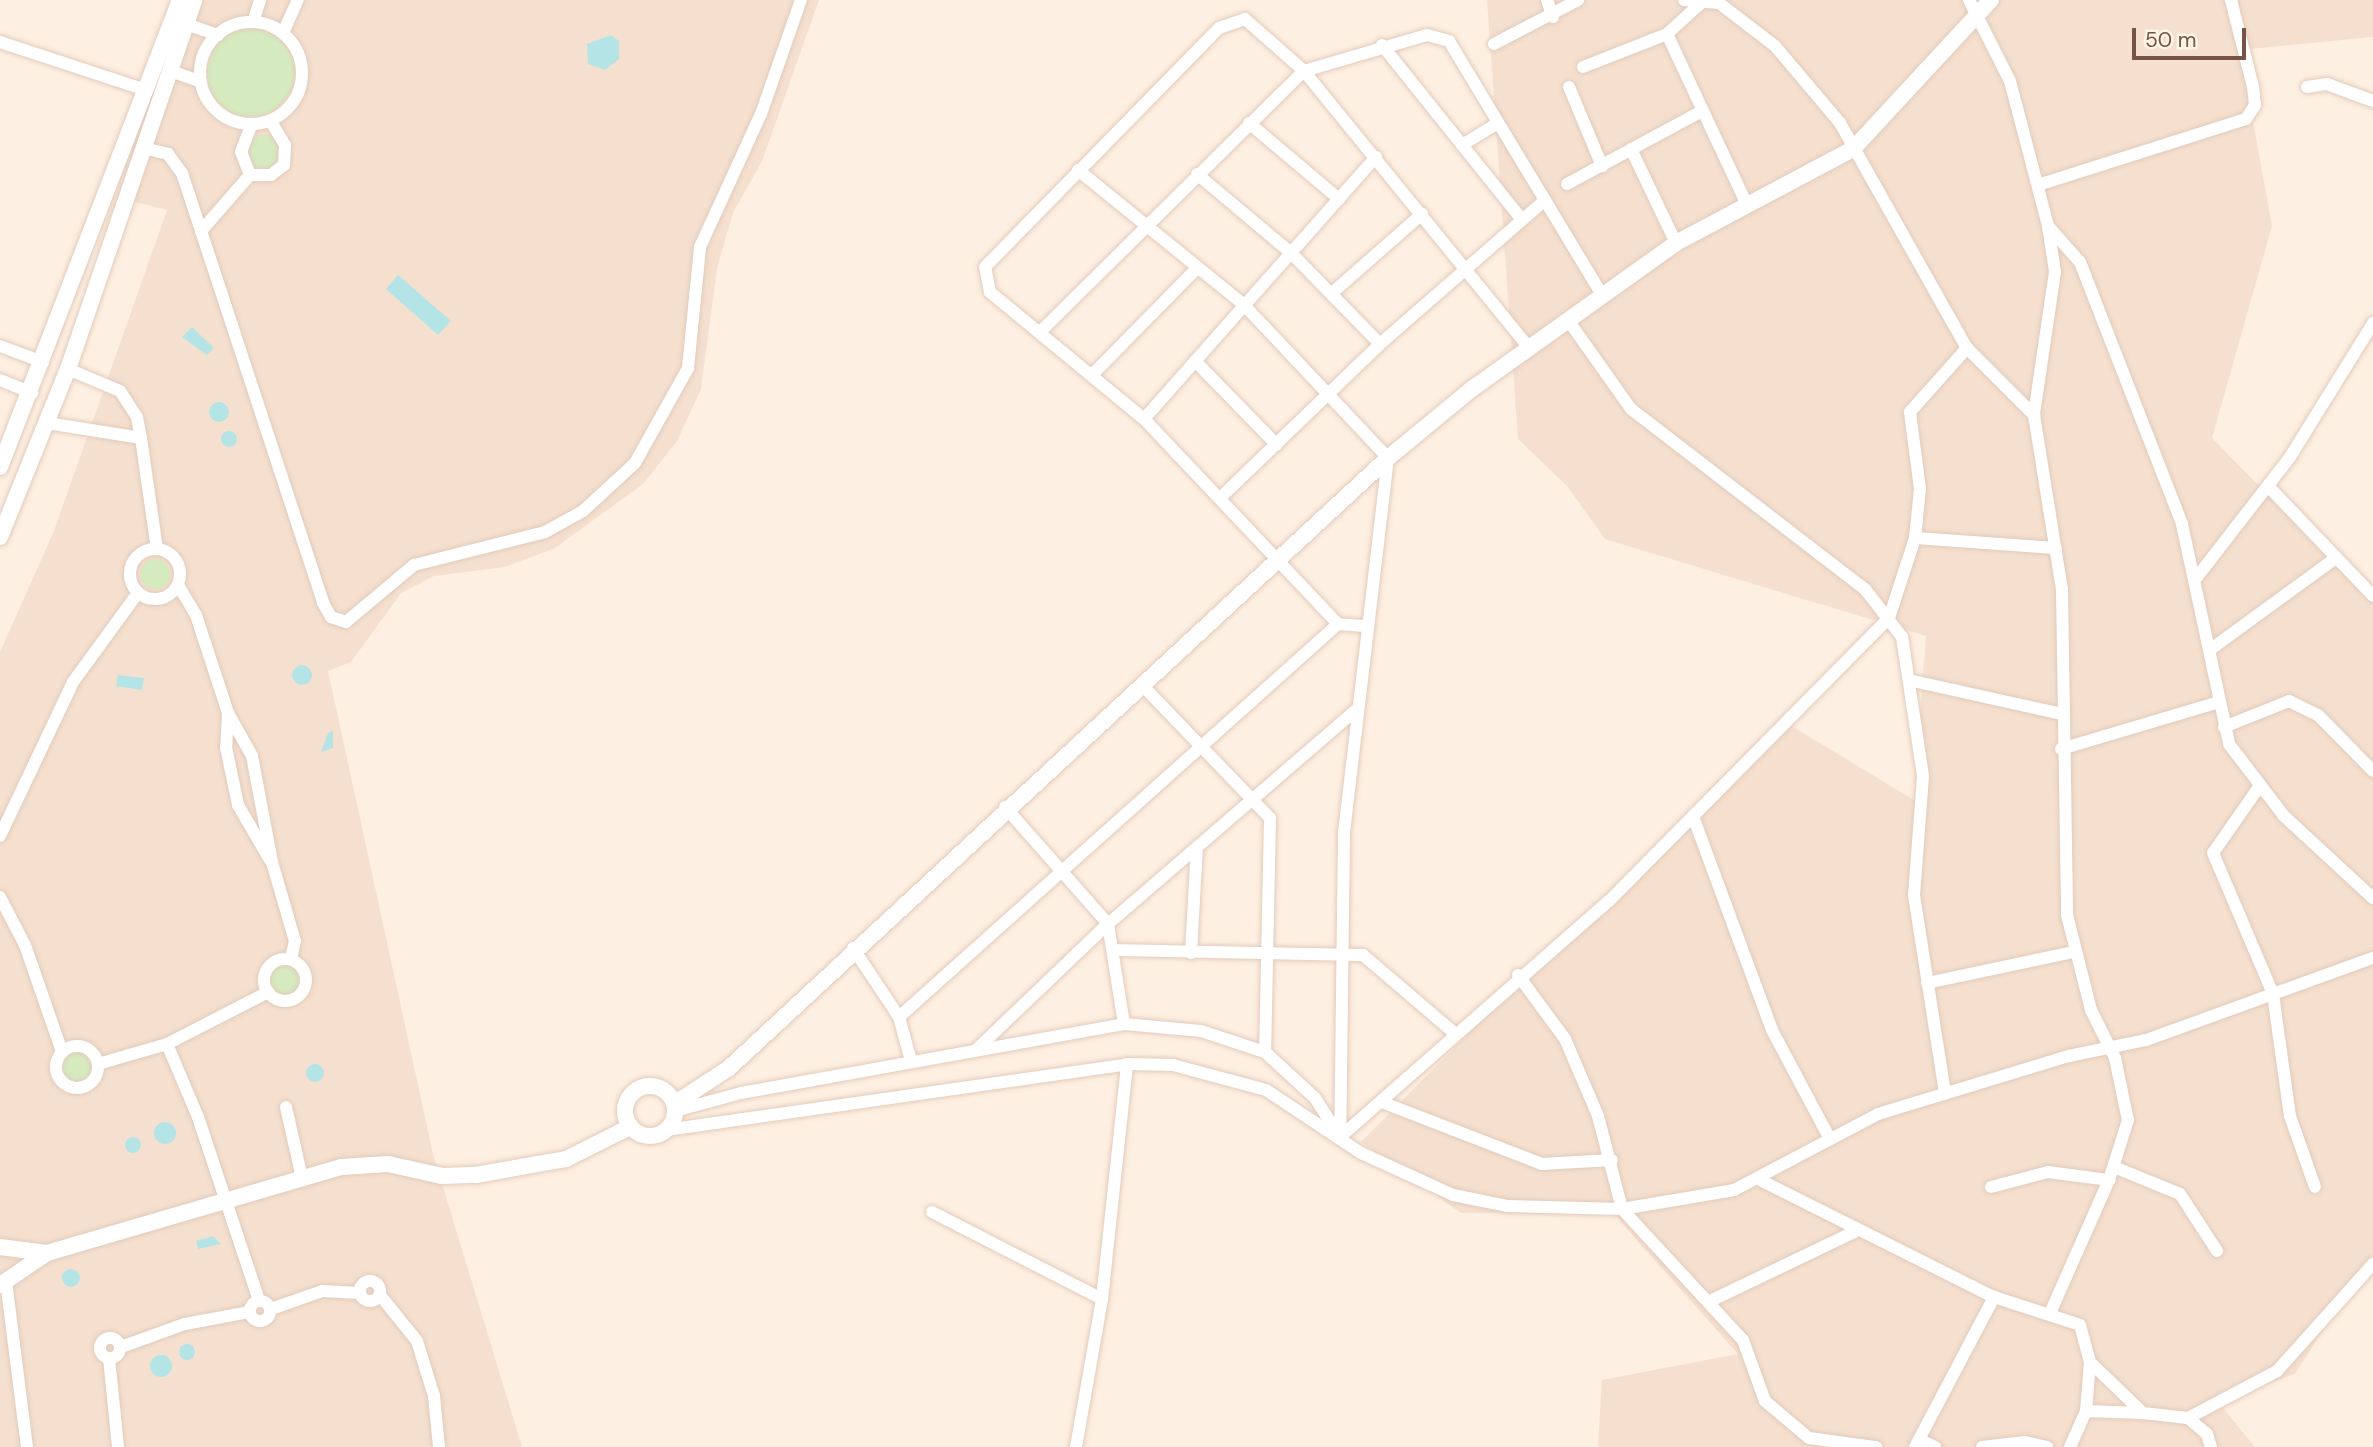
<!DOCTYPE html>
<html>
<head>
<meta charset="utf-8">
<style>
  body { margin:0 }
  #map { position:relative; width:2373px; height:1447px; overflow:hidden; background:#fdefe1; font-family:"DM Sans",sans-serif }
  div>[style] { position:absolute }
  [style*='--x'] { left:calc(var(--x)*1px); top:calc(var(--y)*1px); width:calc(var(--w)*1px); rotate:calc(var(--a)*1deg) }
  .residential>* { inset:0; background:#f5e0cf }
  .green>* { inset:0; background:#d5ebbf }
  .round { border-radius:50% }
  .water>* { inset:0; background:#b5e4e7 }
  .roads { filter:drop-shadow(0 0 2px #e2cbbc) drop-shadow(0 0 2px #e2cbbc) }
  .minor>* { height:12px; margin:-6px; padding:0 6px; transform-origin:6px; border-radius:6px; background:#fff }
  .minor>.ring { margin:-6px; padding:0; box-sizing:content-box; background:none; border:12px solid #fff; border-radius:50% }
  .tertiary>* { height:16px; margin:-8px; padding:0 8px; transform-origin:8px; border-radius:8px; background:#fff }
  .tertiary>.ring { margin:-8px; padding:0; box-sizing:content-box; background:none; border:16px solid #fff; border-radius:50% }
  span { translate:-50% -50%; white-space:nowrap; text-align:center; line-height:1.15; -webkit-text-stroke:5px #fff4e8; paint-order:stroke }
  .scale { position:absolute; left:2132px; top:28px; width:114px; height:32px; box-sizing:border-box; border:4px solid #755347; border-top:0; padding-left:9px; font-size:21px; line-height:24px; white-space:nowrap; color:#755347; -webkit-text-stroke:5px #fff4e8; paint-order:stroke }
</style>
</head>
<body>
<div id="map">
  <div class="residential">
    <i style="clip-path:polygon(186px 0,819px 0,762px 161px,733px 213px,717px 268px,701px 389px,677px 441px,643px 484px,555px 548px,505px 567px,434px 576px,401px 593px,351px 662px,328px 671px,433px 1154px,522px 1447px,0 1447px,0 652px,54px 531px,167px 210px,117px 197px)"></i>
    <i style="clip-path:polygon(1487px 0,2373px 0,2373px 37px,2240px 50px,2272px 226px,2212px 438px,2373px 602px,2373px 1276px,2353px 1282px,2295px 1374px,2218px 1402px,2255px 1447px,1598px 1447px,1602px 1380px,1738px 1354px,1614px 1214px,1461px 1213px,1361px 1142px,1780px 719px,1914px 800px,1926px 636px,1605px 539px,1567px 486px,1518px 439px)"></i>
  </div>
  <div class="green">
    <i class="round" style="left:207px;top:29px;width:88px;height:88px"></i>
    <i class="round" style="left:247px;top:135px;width:36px;height:36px"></i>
    <i class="round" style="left:140px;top:559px;width:30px;height:30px"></i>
    <i class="round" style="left:270px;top:965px;width:30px;height:30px"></i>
    <i class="round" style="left:62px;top:1052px;width:30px;height:30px"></i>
  </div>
  <div class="water">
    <i style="clip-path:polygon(611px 35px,619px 41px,619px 59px,605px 70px,588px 64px,587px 44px)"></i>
    <i style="clip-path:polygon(398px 275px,451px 321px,438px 335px,386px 289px)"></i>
    <i style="clip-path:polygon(192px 327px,214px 348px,207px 355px,182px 337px)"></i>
    <i class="round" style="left:209px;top:402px;width:20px;height:20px"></i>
    <i class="round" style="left:221px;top:431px;width:16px;height:16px"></i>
    <i class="round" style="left:292px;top:665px;width:20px;height:20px"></i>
    <i style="clip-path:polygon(118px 675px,144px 678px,142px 690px,116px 686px)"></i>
    <i style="clip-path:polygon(333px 731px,333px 748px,321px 752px,328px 733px)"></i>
    <i class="round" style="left:306px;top:1064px;width:18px;height:18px"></i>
    <i class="round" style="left:154px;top:1122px;width:22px;height:22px"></i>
    <i class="round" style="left:125px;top:1137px;width:16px;height:16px"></i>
    <i style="clip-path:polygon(213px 1236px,221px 1244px,198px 1249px,196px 1241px)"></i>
    <i class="round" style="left:62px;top:1269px;width:18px;height:18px"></i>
    <i class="round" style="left:179px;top:1344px;width:16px;height:16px"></i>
    <i class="round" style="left:150px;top:1355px;width:22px;height:22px"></i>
  </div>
  <div class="roads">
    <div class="minor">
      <i style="--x:1547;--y:0;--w:18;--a:71"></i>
      <i style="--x:1684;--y:0;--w:35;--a:5"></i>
      <i style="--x:1719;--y:3;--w:71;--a:37.5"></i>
      <i style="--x:1775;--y:46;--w:101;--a:49.8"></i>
      <i style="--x:1840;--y:123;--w:258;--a:60.6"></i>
      <i style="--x:1967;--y:348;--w:95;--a:45"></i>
      <i style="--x:1969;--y:0;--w:91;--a:63.2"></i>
      <i style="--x:2010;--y:81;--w:150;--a:75.3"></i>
      <i style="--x:2048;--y:226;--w:48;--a:48.4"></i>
      <i style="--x:2080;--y:262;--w:281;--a:68.7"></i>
      <i style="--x:2182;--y:524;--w:225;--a:77.9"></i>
      <i style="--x:2229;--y:744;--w:91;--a:52.6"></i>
      <i style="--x:2284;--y:816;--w:121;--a:42.7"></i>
      <i style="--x:1702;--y:2;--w:47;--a:137.6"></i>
      <i style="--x:1667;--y:34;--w:187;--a:64.9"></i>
      <i style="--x:253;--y:22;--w:23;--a:-72"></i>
      <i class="ring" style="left:200px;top:22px;width:90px;height:90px"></i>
      <i style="--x:186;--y:24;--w:34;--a:19"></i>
      <i style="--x:283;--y:33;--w:36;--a:-66"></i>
      <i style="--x:0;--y:42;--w:154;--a:18.2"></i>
      <i style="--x:1494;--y:44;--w:95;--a:-27.6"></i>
      <i style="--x:1382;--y:45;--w:224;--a:51.3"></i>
      <i style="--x:1583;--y:67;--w:90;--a:-21.4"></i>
      <i style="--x:171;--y:71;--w:32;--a:20"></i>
      <i style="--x:1569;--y:87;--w:86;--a:67.3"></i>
      <i style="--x:2307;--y:87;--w:20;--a:-9"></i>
      <i style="--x:2327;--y:84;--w:49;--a:20.3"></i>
      <i style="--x:1249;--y:123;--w:118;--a:40.2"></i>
      <i style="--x:1462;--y:145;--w:42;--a:-31.4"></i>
      <i style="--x:143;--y:148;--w:26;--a:13"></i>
      <i style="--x:168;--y:154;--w:24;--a:54"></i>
      <i style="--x:182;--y:173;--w:453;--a:71.8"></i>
      <i style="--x:323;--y:603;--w:16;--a:60"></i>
      <i style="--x:331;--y:617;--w:16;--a:18"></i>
      <i style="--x:346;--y:622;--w:89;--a:-40"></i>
      <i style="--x:414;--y:565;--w:135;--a:-14.1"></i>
      <i style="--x:545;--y:532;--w:43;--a:-28.9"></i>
      <i style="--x:583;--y:511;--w:71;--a:-42.7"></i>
      <i style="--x:635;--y:463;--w:109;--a:-60.8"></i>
      <i style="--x:688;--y:368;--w:122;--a:-84.3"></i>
      <i style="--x:700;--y:247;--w:146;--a:-65.4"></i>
      <i style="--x:761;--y:114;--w:121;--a:-70.7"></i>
      <i style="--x:1631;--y:149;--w:104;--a:64.4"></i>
      <i style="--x:1078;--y:170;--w:214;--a:39.1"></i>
      <i style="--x:1244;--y:305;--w:210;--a:46.7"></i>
      <i style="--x:1388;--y:458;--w:376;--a:96.7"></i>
      <i style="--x:1344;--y:831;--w:306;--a:90.7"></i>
      <i style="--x:1197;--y:174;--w:123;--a:40"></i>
      <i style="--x:1291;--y:253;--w:127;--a:45.6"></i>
      <i style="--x:250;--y:175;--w:25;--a:-111"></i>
      <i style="--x:241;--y:152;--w:30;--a:-69"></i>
      <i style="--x:1567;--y:184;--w:153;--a:-28.4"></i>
      <i style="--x:2038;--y:185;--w:218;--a:-17.6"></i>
      <i style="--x:2246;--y:119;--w:17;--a:-57"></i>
      <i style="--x:2255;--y:105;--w:18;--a:-96"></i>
      <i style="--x:2253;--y:87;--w:90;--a:-104.2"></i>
      <i style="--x:2048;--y:226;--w:47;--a:81.3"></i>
      <i style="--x:2055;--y:272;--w:145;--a:98.4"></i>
      <i style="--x:2034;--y:415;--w:176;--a:80.9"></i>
      <i style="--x:2062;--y:589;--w:326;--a:89.1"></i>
      <i style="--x:2067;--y:915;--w:98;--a:75.8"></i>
      <i style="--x:2091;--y:1010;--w:54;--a:63.4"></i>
      <i style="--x:2115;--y:1058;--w:63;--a:78.2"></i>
      <i style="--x:2128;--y:1120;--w:63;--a:107.6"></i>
      <i style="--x:2109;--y:1180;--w:145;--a:113.9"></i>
      <i style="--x:201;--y:231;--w:74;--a:-48.8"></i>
      <i style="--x:250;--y:175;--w:21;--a:0"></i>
      <i style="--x:271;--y:175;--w:16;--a:-38"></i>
      <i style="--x:284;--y:165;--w:20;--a:-87"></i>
      <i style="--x:285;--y:145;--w:29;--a:-121"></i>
      <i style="--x:1332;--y:293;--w:120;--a:-41.3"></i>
      <i style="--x:1568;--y:320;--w:109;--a:54.7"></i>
      <i style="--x:1631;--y:409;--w:295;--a:37.6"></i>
      <i style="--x:1865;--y:589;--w:61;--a:52.4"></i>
      <i style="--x:1902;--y:637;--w:141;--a:81.4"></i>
      <i style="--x:1923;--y:776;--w:119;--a:94.3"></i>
      <i style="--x:1914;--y:895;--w:201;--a:81.1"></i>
      <i style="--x:1041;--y:331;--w:370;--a:-44.7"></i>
      <i style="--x:1304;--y:71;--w:128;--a:-16.3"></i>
      <i style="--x:1427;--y:35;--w:23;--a:15"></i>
      <i style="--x:1449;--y:41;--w:297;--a:58.9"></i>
      <i style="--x:0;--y:346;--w:46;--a:20.4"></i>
      <i style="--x:1195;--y:361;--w:117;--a:45.7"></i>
      <i style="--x:1092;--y:375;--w:151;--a:-45.5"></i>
      <i style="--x:0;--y:380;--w:35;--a:22"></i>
      <i style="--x:1144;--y:419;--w:350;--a:-48.5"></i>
      <i style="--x:47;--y:423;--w:95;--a:9.1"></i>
      <i style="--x:141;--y:438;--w:21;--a:-101"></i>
      <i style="--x:137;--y:417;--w:31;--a:-123"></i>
      <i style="--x:120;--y:391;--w:56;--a:-157.1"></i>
      <i style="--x:141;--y:438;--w:112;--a:81.8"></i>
      <i style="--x:2268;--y:486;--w:152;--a:46.3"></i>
      <i style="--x:1220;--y:498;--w:222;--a:-43.9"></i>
      <i style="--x:1380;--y:344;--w:219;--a:-41.1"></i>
      <i style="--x:1915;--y:538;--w:141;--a:4.1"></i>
      <i class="ring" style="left:130px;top:549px;width:38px;height:38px"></i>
      <i style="--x:2197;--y:577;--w:152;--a:-52.2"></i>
      <i style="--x:2290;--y:457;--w:158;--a:-58.2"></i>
      <i style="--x:178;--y:585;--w:35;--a:59"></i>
      <i style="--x:196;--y:615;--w:103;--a:71.9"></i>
      <i style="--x:228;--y:713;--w:49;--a:60.8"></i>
      <i style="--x:252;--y:756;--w:108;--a:79.3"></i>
      <i style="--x:272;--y:862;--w:82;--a:73.8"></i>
      <i style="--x:295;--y:941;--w:18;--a:103"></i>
      <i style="--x:1365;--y:626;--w:27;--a:-176"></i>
      <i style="--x:1338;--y:624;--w:282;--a:-133.4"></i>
      <i style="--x:1144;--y:419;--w:200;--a:-140.5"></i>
      <i style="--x:990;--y:292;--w:25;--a:-101"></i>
      <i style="--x:985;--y:267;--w:334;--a:-45.6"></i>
      <i style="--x:1219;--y:28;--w:28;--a:-19"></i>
      <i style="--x:1245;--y:19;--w:79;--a:41.4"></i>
      <i style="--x:1304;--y:71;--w:357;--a:50.9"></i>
      <i style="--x:2211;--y:649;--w:155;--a:-36.1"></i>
      <i style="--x:1913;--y:681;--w:153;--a:12.5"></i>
      <i style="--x:1141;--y:684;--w:186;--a:46.1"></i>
      <i style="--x:1270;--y:818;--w:234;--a:91.2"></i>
      <i style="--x:228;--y:713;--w:34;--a:93"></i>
      <i style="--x:226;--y:747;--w:59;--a:78.3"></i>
      <i style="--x:238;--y:805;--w:64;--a:59.8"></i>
      <i style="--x:2224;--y:727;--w:70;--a:-21.8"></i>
      <i style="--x:2289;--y:701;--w:32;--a:26"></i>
      <i style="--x:2318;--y:715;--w:78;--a:45.5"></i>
      <i style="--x:2061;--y:749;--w:166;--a:-16.5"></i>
      <i style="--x:2259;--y:787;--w:80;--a:124.9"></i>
      <i style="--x:2213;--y:853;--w:153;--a:66.9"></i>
      <i style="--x:2273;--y:994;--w:123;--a:82.1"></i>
      <i style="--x:2290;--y:1116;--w:75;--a:70.6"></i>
      <i style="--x:1005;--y:807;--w:156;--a:48.6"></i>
      <i style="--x:1108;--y:924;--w:101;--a:80.9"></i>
      <i style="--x:1694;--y:819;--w:225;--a:69.7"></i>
      <i style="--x:1772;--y:1030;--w:121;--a:62"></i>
      <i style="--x:0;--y:836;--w:170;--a:-64.6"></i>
      <i style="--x:73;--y:682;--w:110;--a:-53.9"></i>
      <i style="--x:0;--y:897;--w:54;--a:62.5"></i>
      <i style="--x:25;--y:945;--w:113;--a:70.9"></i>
      <i style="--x:853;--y:948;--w:83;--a:56.3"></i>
      <i style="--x:899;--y:1017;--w:46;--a:74.7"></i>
      <i style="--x:1115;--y:950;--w:248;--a:1.2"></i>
      <i style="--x:1363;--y:955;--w:118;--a:40.5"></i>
      <i style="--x:1191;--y:953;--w:106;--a:-86.8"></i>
      <i class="ring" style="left:264px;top:959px;width:30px;height:30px"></i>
      <i style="--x:1518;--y:975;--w:79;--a:53.7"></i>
      <i style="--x:1565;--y:1039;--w:84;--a:66.8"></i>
      <i style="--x:1598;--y:1116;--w:96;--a:75.5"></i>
      <i style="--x:1622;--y:1209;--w:178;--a:47.3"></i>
      <i style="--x:1743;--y:1340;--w:65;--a:70.2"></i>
      <i style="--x:1765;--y:1401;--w:57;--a:40.1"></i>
      <i style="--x:1809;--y:1438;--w:68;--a:7.7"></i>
      <i style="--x:1927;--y:983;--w:149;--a:-12"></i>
      <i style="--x:899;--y:1017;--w:589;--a:-41.84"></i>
      <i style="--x:167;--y:1044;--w:79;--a:67"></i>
      <i style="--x:198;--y:1117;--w:193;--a:71.6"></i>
      <i class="ring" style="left:56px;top:1046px;width:30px;height:30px"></i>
      <i style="--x:977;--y:1049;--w:181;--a:-43.7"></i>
      <i style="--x:1108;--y:924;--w:326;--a:-40.8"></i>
      <i style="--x:98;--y:1064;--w:72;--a:-16.2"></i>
      <i style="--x:167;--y:1044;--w:114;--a:-27.2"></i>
      <i style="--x:1384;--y:1103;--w:169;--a:21.1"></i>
      <i style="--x:1542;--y:1164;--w:70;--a:-3.3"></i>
      <i style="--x:286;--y:1107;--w:73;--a:77.3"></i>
      <i style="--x:675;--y:1111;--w:68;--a:-15.3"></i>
      <i style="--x:741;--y:1093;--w:389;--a:-10.2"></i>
      <i style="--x:1124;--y:1024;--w:77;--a:5.2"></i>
      <i style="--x:1201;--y:1031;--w:67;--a:18.2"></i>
      <i style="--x:1265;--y:1052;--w:68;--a:42.6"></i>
      <i style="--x:1315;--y:1098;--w:43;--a:57.4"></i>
      <i style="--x:666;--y:1130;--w:466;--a:-8.1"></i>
      <i style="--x:1127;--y:1064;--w:46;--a:1.2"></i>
      <i style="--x:1173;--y:1065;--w:96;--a:15"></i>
      <i style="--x:1266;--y:1090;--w:114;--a:33.6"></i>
      <i style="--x:1361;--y:1153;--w:101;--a:24.5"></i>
      <i style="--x:1453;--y:1195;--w:55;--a:11.5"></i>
      <i style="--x:1507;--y:1206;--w:115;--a:1.5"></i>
      <i style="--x:1622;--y:1209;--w:114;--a:-9.6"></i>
      <i style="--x:1734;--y:1190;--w:163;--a:-27.8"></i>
      <i style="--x:1878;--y:1114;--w:200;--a:-16.9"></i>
      <i style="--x:2069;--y:1056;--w:79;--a:-11.7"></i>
      <i style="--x:2146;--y:1040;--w:241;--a:-19.9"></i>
      <i style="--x:1340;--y:1137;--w:358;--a:-41.3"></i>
      <i style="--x:1609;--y:901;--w:398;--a:-45.3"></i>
      <i style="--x:1889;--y:618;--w:84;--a:-72"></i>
      <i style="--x:1915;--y:538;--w:49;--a:-84.2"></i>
      <i style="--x:1920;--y:489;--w:78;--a:-97.4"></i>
      <i style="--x:1910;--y:412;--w:86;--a:-48.3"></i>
      <i style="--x:2114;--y:1167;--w:71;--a:22.2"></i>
      <i style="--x:2180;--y:1194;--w:68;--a:57"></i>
      <i style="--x:1760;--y:1180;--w:262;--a:26.6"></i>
      <i style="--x:1994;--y:1297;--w:90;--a:18"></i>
      <i style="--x:2080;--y:1325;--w:38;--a:75"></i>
      <i style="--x:2090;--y:1362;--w:74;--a:43.9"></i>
      <i style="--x:2143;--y:1413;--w:45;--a:6.3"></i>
      <i style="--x:2188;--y:1418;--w:101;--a:-27.8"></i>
      <i style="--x:2277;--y:1371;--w:144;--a:-48.1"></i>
      <i style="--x:1991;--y:1187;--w:59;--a:-14.7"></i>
      <i style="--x:2048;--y:1172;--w:62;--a:7.5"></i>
      <i style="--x:932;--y:1212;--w:191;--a:27.1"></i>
      <i class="ring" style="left:360px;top:1281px;width:8px;height:8px"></i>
      <i style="--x:6;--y:1281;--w:167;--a:82.8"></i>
      <i style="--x:380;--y:1295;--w:59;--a:51.2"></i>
      <i style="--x:417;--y:1341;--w:58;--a:72.8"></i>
      <i style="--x:434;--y:1396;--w:51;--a:84.4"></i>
      <i class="ring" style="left:250px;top:1301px;width:8px;height:8px"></i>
      <i style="--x:1708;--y:1302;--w:162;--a:-25.6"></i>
      <i style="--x:271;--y:1309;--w:54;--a:-19.4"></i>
      <i style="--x:322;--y:1291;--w:38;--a:3"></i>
      <i class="ring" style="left:100px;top:1338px;width:8px;height:8px"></i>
      <i style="--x:121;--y:1347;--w:68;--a:-19.8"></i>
      <i style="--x:185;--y:1324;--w:66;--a:-10.5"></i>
      <i style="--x:109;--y:1358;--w:89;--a:84.2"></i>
      <i style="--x:2086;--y:1411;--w:57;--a:2"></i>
      <i style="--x:2188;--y:1418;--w:25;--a:40"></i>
      <i style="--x:2207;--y:1434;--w:14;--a:73"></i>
      <i style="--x:1920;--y:1440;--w:17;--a:25"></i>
      <i style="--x:1076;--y:1447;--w:150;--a:-80"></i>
      <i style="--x:1102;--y:1299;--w:236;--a:-83.9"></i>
      <i style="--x:1915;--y:1447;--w:170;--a:-62.2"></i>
      <i style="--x:1982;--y:1447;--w:43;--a:-6.6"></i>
      <i style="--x:2025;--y:1442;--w:23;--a:13"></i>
      <i style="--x:2070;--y:1447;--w:39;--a:-66"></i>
      <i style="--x:2086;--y:1411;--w:49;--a:-85.3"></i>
    </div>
    <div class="tertiary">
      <i style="--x:0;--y:467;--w:500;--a:-68.92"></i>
      <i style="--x:0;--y:537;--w:181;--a:-68"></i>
      <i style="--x:68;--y:369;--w:390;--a:-71.1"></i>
      <i class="ring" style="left:625px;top:1086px;width:34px;height:34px"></i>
      <i style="--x:674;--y:1104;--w:66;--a:-33.2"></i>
      <i style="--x:729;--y:1068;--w:898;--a:-42.79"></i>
      <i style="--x:1388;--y:458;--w:110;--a:-39.5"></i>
      <i style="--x:1473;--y:388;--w:249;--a:-35.5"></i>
      <i style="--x:1676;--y:243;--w:200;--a:-28"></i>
      <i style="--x:1853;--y:149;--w:203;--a:-47.2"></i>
      <i style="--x:0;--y:1247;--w:47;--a:7.3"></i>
      <i style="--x:0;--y:1285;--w:57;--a:-34.2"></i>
      <i style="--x:47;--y:1253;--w:306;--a:-16.3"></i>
      <i style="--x:341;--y:1167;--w:47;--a:-3.7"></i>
      <i style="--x:388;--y:1164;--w:55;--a:12.5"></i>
      <i style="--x:442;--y:1176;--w:34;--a:-2"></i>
      <i style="--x:476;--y:1175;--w:91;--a:-10.1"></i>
      <i style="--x:566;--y:1159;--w:72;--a:-26.6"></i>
    </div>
  </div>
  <div class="scale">50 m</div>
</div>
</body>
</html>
